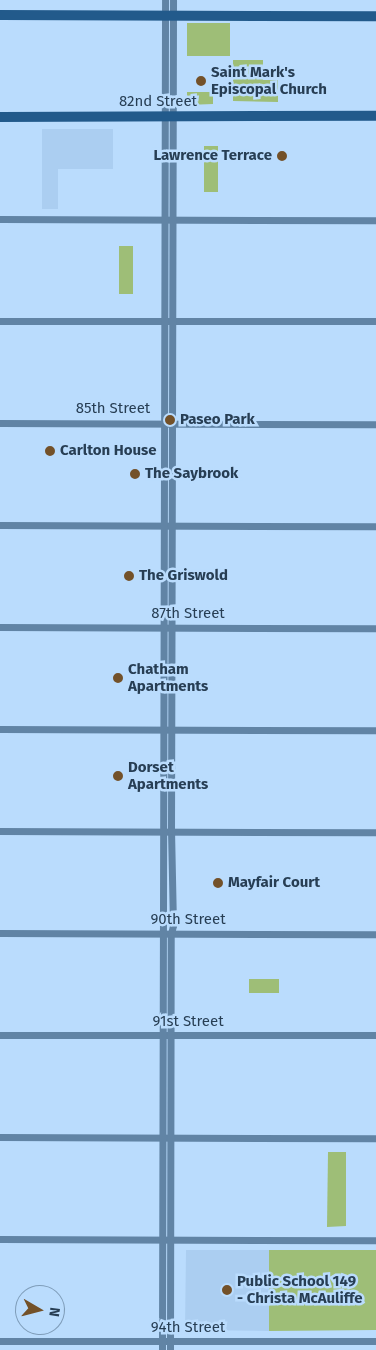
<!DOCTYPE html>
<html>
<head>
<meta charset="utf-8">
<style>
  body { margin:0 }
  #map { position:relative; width:376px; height:1350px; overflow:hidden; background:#badcfd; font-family:"Fira Sans",sans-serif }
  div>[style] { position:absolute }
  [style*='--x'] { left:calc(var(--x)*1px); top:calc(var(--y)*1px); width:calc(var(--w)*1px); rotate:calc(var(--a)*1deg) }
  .built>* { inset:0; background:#abcef1 }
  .green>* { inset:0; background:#9ebe77 }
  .street>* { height:7px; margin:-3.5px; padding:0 3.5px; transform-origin:3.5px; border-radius:3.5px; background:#6184a5 }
  .secondary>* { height:10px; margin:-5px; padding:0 5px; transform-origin:5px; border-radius:5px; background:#225a8b }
  .dots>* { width:14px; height:14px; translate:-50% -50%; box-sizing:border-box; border:2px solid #badcfd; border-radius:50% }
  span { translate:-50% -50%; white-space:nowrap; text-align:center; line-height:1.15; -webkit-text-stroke:5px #badcfd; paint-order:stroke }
  .poi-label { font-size:15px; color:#273e54; font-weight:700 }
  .left { translate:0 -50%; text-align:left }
  .right { translate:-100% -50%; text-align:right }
  .street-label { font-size:15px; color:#273e54 }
  .north { position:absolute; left:15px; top:1285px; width:50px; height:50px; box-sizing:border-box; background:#badcfd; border:1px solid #7f9db9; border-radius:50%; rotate:98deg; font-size:14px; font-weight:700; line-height:20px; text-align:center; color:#273e54 }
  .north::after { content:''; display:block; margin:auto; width:18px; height:22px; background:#735129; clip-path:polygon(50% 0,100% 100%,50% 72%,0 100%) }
</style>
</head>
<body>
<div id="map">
  <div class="built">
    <i style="clip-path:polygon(42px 129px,113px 129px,113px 169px,58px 169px,58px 209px,42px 209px)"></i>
    <i style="clip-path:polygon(186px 1250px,269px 1250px,269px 1331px,185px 1330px)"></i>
  </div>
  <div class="green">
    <i style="clip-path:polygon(187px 23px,230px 23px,230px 56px,187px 56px)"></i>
    <i style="clip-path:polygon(233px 60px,263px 60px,263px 80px,278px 80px,278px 102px,233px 101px)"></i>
    <i style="clip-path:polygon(187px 92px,213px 92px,213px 104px,187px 105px)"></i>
    <i style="clip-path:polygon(204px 146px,218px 146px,218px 192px,204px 192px)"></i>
    <i style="clip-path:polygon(119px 246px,133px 246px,133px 294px,119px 294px)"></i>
    <i style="clip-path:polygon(249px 979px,279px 979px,279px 993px,249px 993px)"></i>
    <i style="clip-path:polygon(328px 1152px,346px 1152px,346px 1226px,327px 1227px)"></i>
    <i style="clip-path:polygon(269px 1250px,376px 1250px,376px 1330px,269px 1331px)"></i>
  </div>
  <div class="street">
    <i style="--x:0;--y:219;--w:376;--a:0.2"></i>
    <i style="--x:0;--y:321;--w:376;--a:0"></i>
    <i style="--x:0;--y:423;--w:376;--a:0.2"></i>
    <i style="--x:0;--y:525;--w:376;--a:0.2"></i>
    <i style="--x:0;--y:627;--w:376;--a:0.2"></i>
    <i style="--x:0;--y:729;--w:376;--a:0.2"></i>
    <i style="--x:0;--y:831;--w:376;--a:0.2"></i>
    <i style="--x:0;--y:933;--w:376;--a:0.2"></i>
    <i style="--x:0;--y:1035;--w:376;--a:0"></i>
    <i style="--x:0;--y:1137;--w:376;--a:0.2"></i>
    <i style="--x:0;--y:1239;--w:376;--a:0.2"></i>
    <i style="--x:0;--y:1341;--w:376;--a:0"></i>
    <i style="--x:162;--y:1350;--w:1350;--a:-89.87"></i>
    <i style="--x:170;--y:1350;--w:416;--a:-89.9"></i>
    <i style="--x:171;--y:934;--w:9;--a:-77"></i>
    <i style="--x:173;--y:925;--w:94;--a:-91.2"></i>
    <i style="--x:171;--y:831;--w:831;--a:-89.86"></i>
  </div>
  <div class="secondary">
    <i style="--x:0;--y:15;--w:376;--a:0.2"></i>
    <i style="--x:0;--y:117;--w:376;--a:-0.2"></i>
  </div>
  <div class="dots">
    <i style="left:201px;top:81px;background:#735129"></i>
    <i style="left:282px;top:156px;background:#735129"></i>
    <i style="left:170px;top:420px;background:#735129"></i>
    <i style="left:50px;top:451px;background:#735129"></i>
    <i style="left:135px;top:474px;background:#735129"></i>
    <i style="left:129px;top:576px;background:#735129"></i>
    <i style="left:118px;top:678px;background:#735129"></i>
    <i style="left:118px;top:776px;background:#735129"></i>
    <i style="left:218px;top:883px;background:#735129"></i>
    <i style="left:227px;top:1290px;background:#735129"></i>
  </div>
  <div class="poi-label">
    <span class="left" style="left:211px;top:81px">Saint Mark's<br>Episcopal Church</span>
    <span class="right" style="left:272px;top:156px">Lawrence Terrace</span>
    <span class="left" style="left:180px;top:420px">Paseo Park</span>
    <span class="left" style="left:60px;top:451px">Carlton House</span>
    <span class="left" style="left:145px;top:474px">The Saybrook</span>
    <span class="left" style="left:139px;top:576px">The Griswold</span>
    <span class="left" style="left:128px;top:678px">Chatham<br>Apartments</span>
    <span class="left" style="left:128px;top:776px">Dorset<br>Apartments</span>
    <span class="left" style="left:228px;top:883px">Mayfair Court</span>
    <span class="left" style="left:237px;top:1290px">Public School 149<br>- Christa McAuliffe</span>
  </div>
  <div class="street-label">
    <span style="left:158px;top:102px">82nd Street</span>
    <span style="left:113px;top:409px">85th Street</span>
    <span style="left:188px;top:614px">87th Street</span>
    <span style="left:188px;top:920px">90th Street</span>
    <span style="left:188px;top:1022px">91st Street</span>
    <span style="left:188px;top:1328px">94th Street</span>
  </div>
  <div class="north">N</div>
</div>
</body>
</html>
